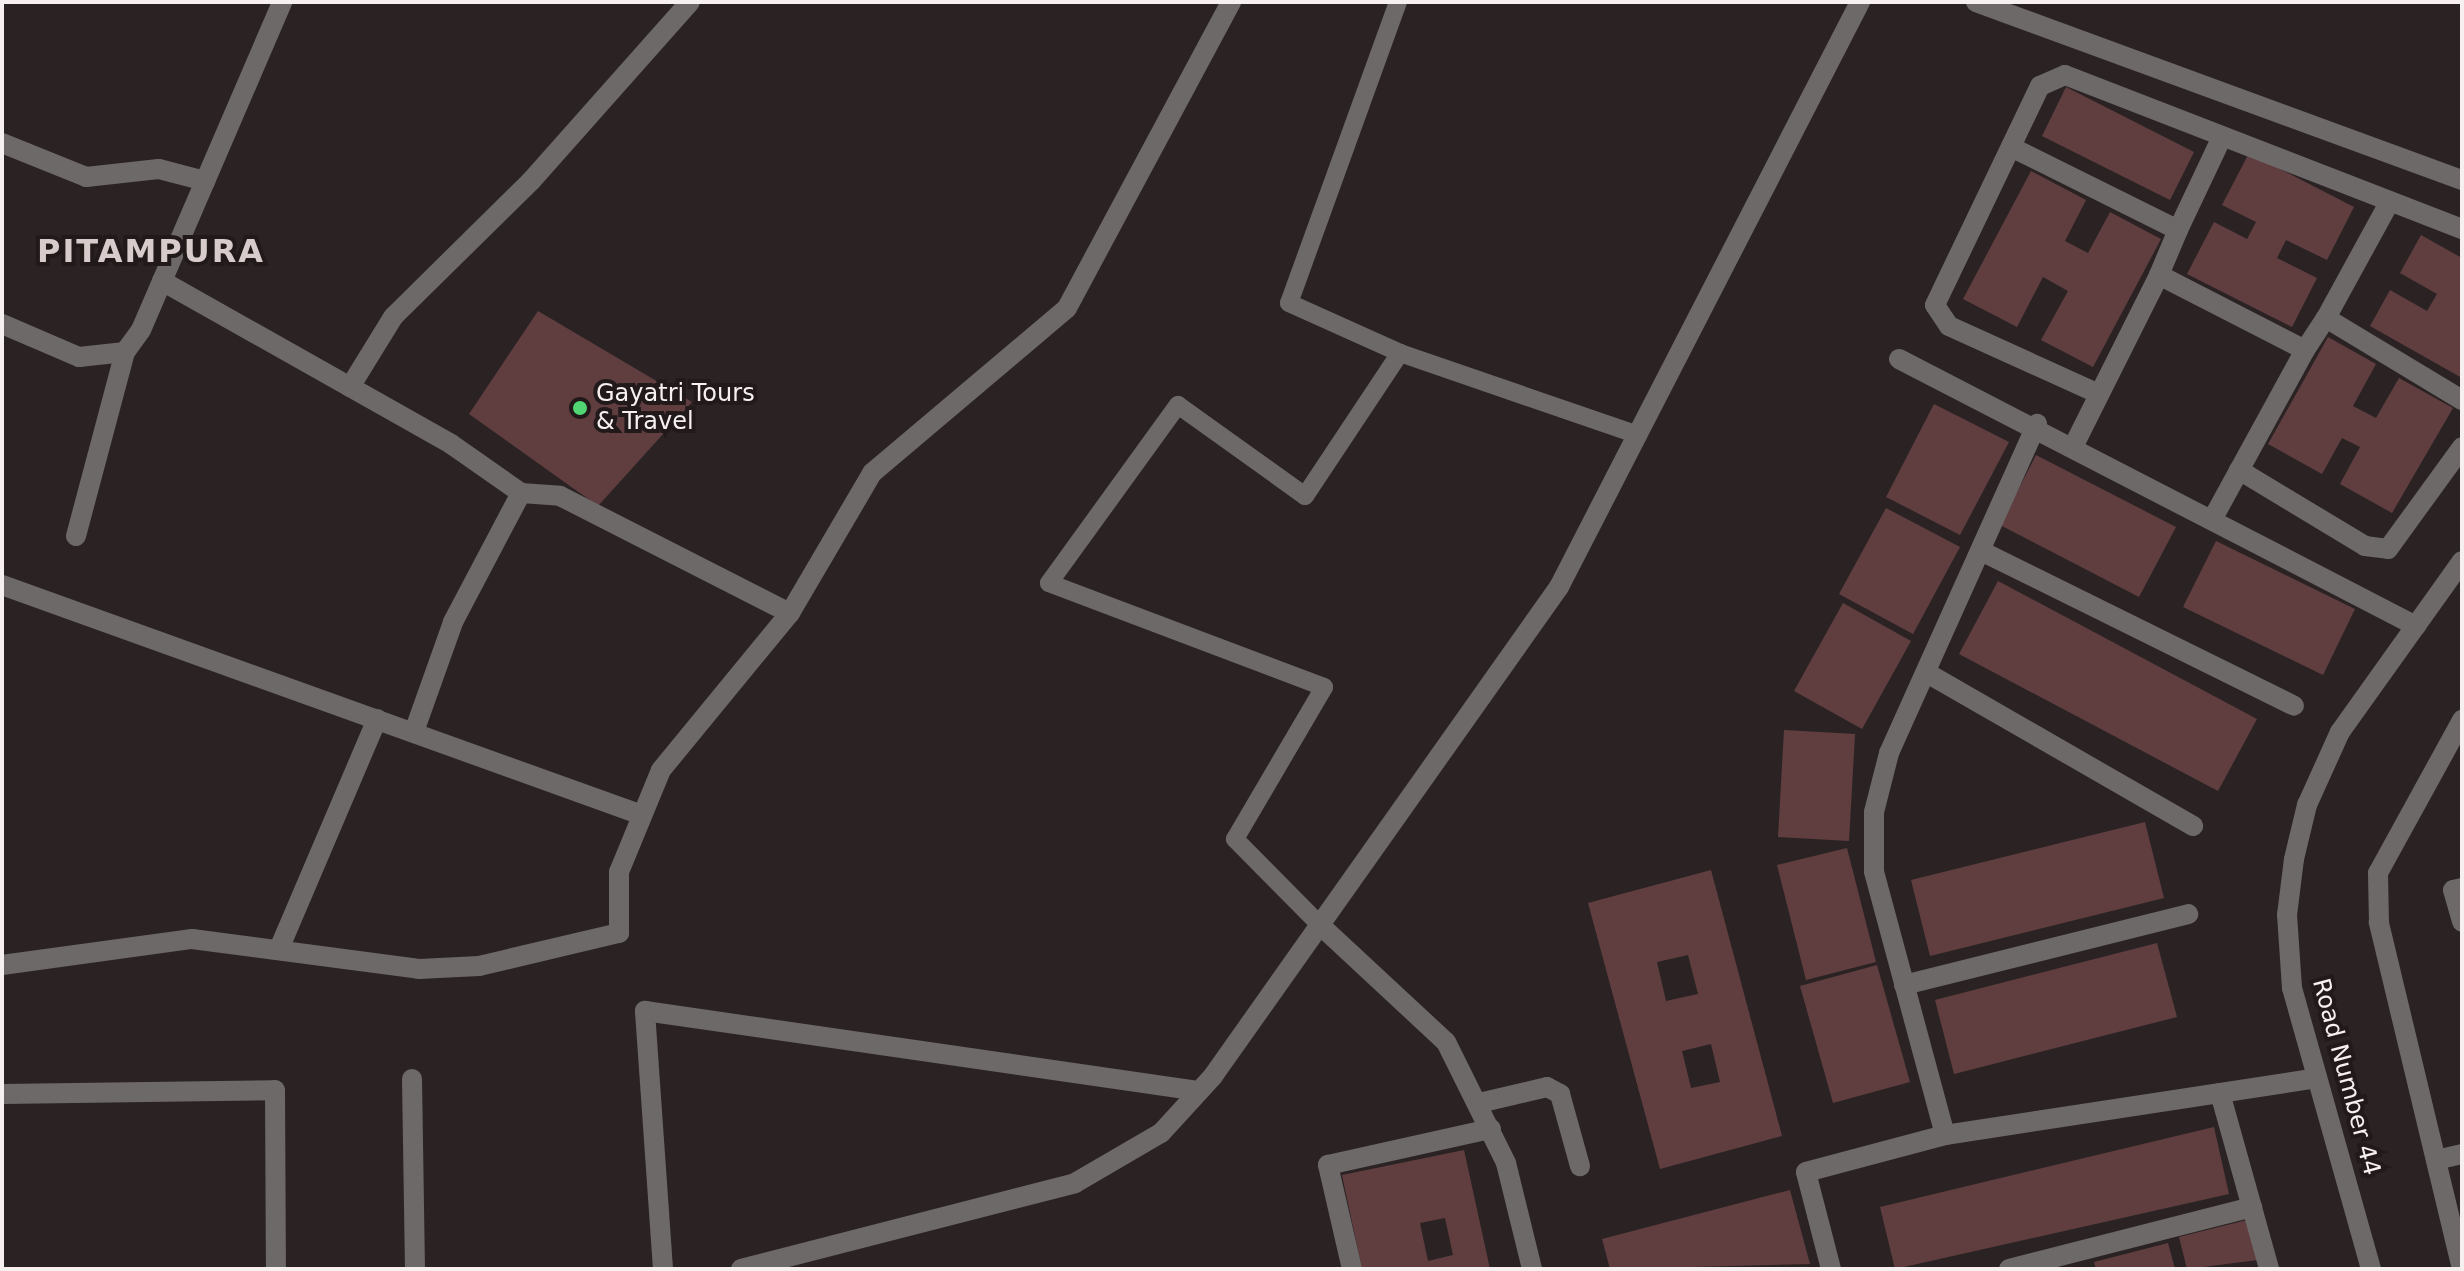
<!DOCTYPE html>
<html>
<head>
<meta charset="utf-8">
<style>
  body { margin:0 }
  #map { position:relative; width:2464px; height:1271px; overflow:hidden; background:#2b2323; font-family:"DejaVu Sans",sans-serif }
  div>[style] { position:absolute }
  [style*='--x'] { left:calc(var(--x)*1px); top:calc(var(--y)*1px); width:calc(var(--w)*1px); rotate:calc(var(--a)*1deg) }
  .building>* { inset:0; background:#603e40 }
  .service>* { height:18px; margin:-9px; padding:0 9px; transform-origin:9px; border-radius:9px; background:#6d6969 }
  .minor>* { height:20px; margin:-10px; padding:0 10px; transform-origin:10px; border-radius:10px; background:#6d6969 }
  .tertiary>* { height:20px; margin:-10px; padding:0 10px; transform-origin:10px; border-radius:10px; background:#6d6969 }
  .dots>* { width:22px; height:22px; translate:-50% -50%; box-sizing:border-box; border:4px solid #21191a; border-radius:50% }
  span { translate:-50% -50%; white-space:nowrap; text-align:center; line-height:1.15; -webkit-text-stroke:8px #21191a; paint-order:stroke }
  .poi-label { font-size:24px; color:#f6f0f0 }
  .left { translate:0 -50%; text-align:left }
  .street-label { font-size:24px; color:#f6f0f0 }
  .district-label { font-size:32px; color:#d7cbcb; font-weight:700; letter-spacing:2px }
  .frame { position:absolute; inset:0; border:4px solid #f6f0f0; pointer-events:none }
</style>
</head>
<body>
<div id="map">
  <div class="building">
    <i style="clip-path:polygon(2066px 87px,2194px 152px,2170px 200px,2042px 136px)"></i>
    <i style="clip-path:polygon(2249px 153px,2354px 207px,2327px 260px,2286px 240px,2277px 258px,2317px 278px,2292px 327px,2187px 274px,2214px 222px,2247px 239px,2256px 222px,2222px 205px)"></i>
    <i style="clip-path:polygon(2031px 171px,2086px 200px,2065px 241px,2088px 253px,2110px 212px,2161px 239px,2093px 367px,2041px 340px,2068px 291px,2043px 277px,2017px 327px,1963px 299px)"></i>
    <i style="clip-path:polygon(2421px 235px,2462px 258px,2462px 378px,2370px 326px,2390px 290px,2427px 311px,2437px 294px,2400px 273px)"></i>
    <i style="clip-path:polygon(538px 311px,692px 402px,598px 506px,469px 414px)"></i>
    <i style="clip-path:polygon(2328px 337px,2376px 364px,2353px 406px,2376px 418px,2399px 378px,2453px 408px,2392px 513px,2340px 484px,2360px 447px,2342px 438px,2322px 474px,2268px 444px)"></i>
    <i style="clip-path:polygon(1934px 404px,2009px 442px,1960px 535px,1886px 497px)"></i>
    <i style="clip-path:polygon(2036px 455px,2176px 527px,2139px 597px,2000px 525px)"></i>
    <i style="clip-path:polygon(1886px 508px,1960px 547px,1913px 634px,1839px 594px)"></i>
    <i style="clip-path:polygon(2216px 541px,2355px 609px,2323px 675px,2183px 607px)"></i>
    <i style="clip-path:polygon(1998px 581px,2257px 719px,2218px 791px,1959px 654px)"></i>
    <i style="clip-path:polygon(1843px 603px,1911px 641px,1862px 729px,1794px 691px)"></i>
    <i style="clip-path:polygon(1784px 730px,1855px 734px,1849px 841px,1778px 837px)"></i>
    <i style="clip-path:polygon(2145px 822px,2164px 898px,1930px 956px,1911px 880px)"></i>
    <i style="clip-path:polygon(1847px 848px,1876px 962px,1806px 980px,1777px 865px)"></i>
    <i style="clip-path:polygon(evenodd,1711px 870px,1782px 1136px,1660px 1169px,1588px 903px,1711px 870px,1688px 955px,1698px 994px,1666px 1001px,1657px 962px,1688px 955px,1711px 870px,1711px 1044px,1720px 1082px,1691px 1088px,1682px 1051px,1711px 1044px)"></i>
    <i style="clip-path:polygon(2157px 943px,2177px 1017px,1954px 1074px,1935px 1000px)"></i>
    <i style="clip-path:polygon(1877px 965px,1910px 1082px,1833px 1103px,1800px 986px)"></i>
    <i style="clip-path:polygon(2214px 1127px,2229px 1194px,1895px 1269px,1880px 1207px)"></i>
    <i style="clip-path:polygon(evenodd,1464px 1150px,1490px 1269px,1362px 1269px,1342px 1175px,1464px 1150px,1445px 1218px,1453px 1255px,1428px 1261px,1420px 1223px,1445px 1218px)"></i>
    <i style="clip-path:polygon(1790px 1190px,1810px 1264px,1610px 1269px,1602px 1239px)"></i>
    <i style="clip-path:polygon(2247px 1220px,2258px 1260px,2187px 1269px,2179px 1237px)"></i>
    <i style="clip-path:polygon(2168px 1243px,2175px 1269px,2096px 1269px,2094px 1262px)"></i>
  </div>
  <div class="service">
    <i style="--x:1398;--y:2;--w:320;--a:109.9"></i>
    <i style="--x:1289;--y:303;--w:122;--a:24.2"></i>
    <i style="--x:1400;--y:353;--w:252;--a:19"></i>
    <i style="--x:1320;--y:925;--w:121;--a:-134.7"></i>
    <i style="--x:1235;--y:839;--w:176;--a:-59.6"></i>
    <i style="--x:1324;--y:687;--w:294;--a:-159.3"></i>
    <i style="--x:1049;--y:583;--w:220;--a:-54.1"></i>
    <i style="--x:1178;--y:405;--w:156;--a:35.6"></i>
    <i style="--x:1305;--y:496;--w:172;--a:-56.4"></i>
  </div>
  <div class="minor">
    <i style="--x:1976;--y:2;--w:518;--a:20.12"></i>
    <i style="--x:2;--y:143;--w:91;--a:22"></i>
    <i style="--x:86;--y:177;--w:73;--a:-6.3"></i>
    <i style="--x:159;--y:169;--w:48;--a:14.6"></i>
    <i style="--x:2011;--y:147;--w:186;--a:26.4"></i>
    <i style="--x:2178;--y:230;--w:49;--a:112.9"></i>
    <i style="--x:2178;--y:230;--w:103;--a:-64.7"></i>
    <i style="--x:162;--y:281;--w:332;--a:29.4"></i>
    <i style="--x:451;--y:444;--w:85;--a:35"></i>
    <i style="--x:2326;--y:318;--w:133;--a:-61.3"></i>
    <i style="--x:2;--y:324;--w:84;--a:23.2"></i>
    <i style="--x:79;--y:357;--w:46;--a:-6.2"></i>
    <i style="--x:2305;--y:350;--w:38;--a:-57"></i>
    <i style="--x:2326;--y:318;--w:159;--a:31.1"></i>
    <i style="--x:1899;--y:359;--w:582;--a:27.31"></i>
    <i style="--x:350;--y:387;--w:82;--a:-58.4"></i>
    <i style="--x:393;--y:317;--w:194;--a:-44.6"></i>
    <i style="--x:531;--y:181;--w:239;--a:-48.4"></i>
    <i style="--x:2099;--y:394;--w:165;--a:-155.6"></i>
    <i style="--x:1949;--y:326;--w:25;--a:-124"></i>
    <i style="--x:1935;--y:305;--w:243;--a:-64.4"></i>
    <i style="--x:2040;--y:86;--w:27;--a:-24"></i>
    <i style="--x:2065;--y:75;--w:426;--a:21.2"></i>
    <i style="--x:2075;--y:443;--w:188;--a:-63.4"></i>
    <i style="--x:2159;--y:275;--w:164;--a:27.2"></i>
    <i style="--x:2305;--y:350;--w:192;--a:118.7"></i>
    <i style="--x:2239;--y:470;--w:147;--a:31.1"></i>
    <i style="--x:2365;--y:546;--w:23;--a:7"></i>
    <i style="--x:2388;--y:549;--w:126;--a:-54"></i>
    <i style="--x:76;--y:536;--w:190;--a:-75.1"></i>
    <i style="--x:125;--y:352;--w:27;--a:-54"></i>
    <i style="--x:141;--y:330;--w:357;--a:-66.7"></i>
    <i style="--x:1981;--y:551;--w:349;--a:26.3"></i>
    <i style="--x:2;--y:585;--w:677;--a:19.77"></i>
    <i style="--x:1927;--y:673;--w:307;--a:29.9"></i>
    <i style="--x:415;--y:729;--w:114;--a:-70.4"></i>
    <i style="--x:453;--y:622;--w:146;--a:-62.2"></i>
    <i style="--x:521;--y:493;--w:39;--a:4"></i>
    <i style="--x:560;--y:496;--w:258;--a:27"></i>
    <i style="--x:2462;--y:888;--w:9;--a:167"></i>
    <i style="--x:2453;--y:890;--w:33;--a:74"></i>
    <i style="--x:1320;--y:925;--w:172;--a:42.9"></i>
    <i style="--x:1446;--y:1042;--w:135;--a:63.6"></i>
    <i style="--x:1506;--y:1163;--w:109;--a:76.2"></i>
    <i style="--x:279;--y:949;--w:250;--a:-66.9"></i>
    <i style="--x:2;--y:965;--w:192;--a:-7.8"></i>
    <i style="--x:192;--y:939;--w:229;--a:7.5"></i>
    <i style="--x:419;--y:969;--w:60;--a:-2.9"></i>
    <i style="--x:479;--y:966;--w:144;--a:-13.3"></i>
    <i style="--x:619;--y:933;--w:61;--a:-90"></i>
    <i style="--x:619;--y:872;--w:110;--a:-67.6"></i>
    <i style="--x:661;--y:770;--w:203;--a:-50.6"></i>
    <i style="--x:790;--y:613;--w:162;--a:-59.6"></i>
    <i style="--x:872;--y:473;--w:255;--a:-40.2"></i>
    <i style="--x:1067;--y:308;--w:347;--a:-61.8"></i>
    <i style="--x:1904;--y:985;--w:293;--a:-14"></i>
    <i style="--x:412;--y:1079;--w:190;--a:89.1"></i>
    <i style="--x:2220;--y:1093;--w:183;--a:74.4"></i>
    <i style="--x:2;--y:1094;--w:273;--a:-0.8"></i>
    <i style="--x:275;--y:1090;--w:179;--a:89.7"></i>
    <i style="--x:1479;--y:1103;--w:70;--a:-13.2"></i>
    <i style="--x:1547;--y:1087;--w:15;--a:28"></i>
    <i style="--x:1560;--y:1094;--w:75;--a:74.5"></i>
    <i style="--x:1945;--y:1135;--w:273;--a:-105.1"></i>
    <i style="--x:1874;--y:871;--w:59;--a:-90"></i>
    <i style="--x:1874;--y:812;--w:61;--a:-75.7"></i>
    <i style="--x:1889;--y:753;--w:361;--a:-65.8"></i>
    <i style="--x:2436;--y:1160;--w:27;--a:-13"></i>
    <i style="--x:663;--y:1269;--w:259;--a:-94"></i>
    <i style="--x:645;--y:1011;--w:560;--a:8.22"></i>
    <i style="--x:741;--y:1269;--w:345;--a:-14.4"></i>
    <i style="--x:1075;--y:1183;--w:99;--a:-30.2"></i>
    <i style="--x:1161;--y:1133;--w:77;--a:-47.6"></i>
    <i style="--x:1213;--y:1076;--w:599;--a:-54.72"></i>
    <i style="--x:1559;--y:587;--w:658;--a:-62.77"></i>
    <i style="--x:1352;--y:1269;--w:107;--a:-103"></i>
    <i style="--x:1328;--y:1165;--w:167;--a:-12.5"></i>
    <i style="--x:1831;--y:1269;--w:100;--a:-104.5"></i>
    <i style="--x:1806;--y:1172;--w:144;--a:-14.9"></i>
    <i style="--x:1945;--y:1135;--w:376;--a:-8.7"></i>
    <i style="--x:2009;--y:1269;--w:251;--a:-14.3"></i>
  </div>
  <div class="tertiary">
    <i style="--x:2371;--y:1269;--w:292;--a:-105.7"></i>
    <i style="--x:2292;--y:988;--w:73;--a:-93.9"></i>
    <i style="--x:2287;--y:915;--w:56;--a:-82.9"></i>
    <i style="--x:2294;--y:859;--w:56;--a:-76.5"></i>
    <i style="--x:2307;--y:805;--w:80;--a:-65.7"></i>
    <i style="--x:2340;--y:732;--w:210;--a:-54.5"></i>
    <i style="--x:2462;--y:1269;--w:357;--a:-103.5"></i>
    <i style="--x:2379;--y:922;--w:49;--a:-91.2"></i>
    <i style="--x:2378;--y:873;--w:175;--a:-61.2"></i>
  </div>
  <div class="dots">
    <i style="left:580px;top:408px;background:#52d673"></i>
  </div>
  <div class="poi-label">
    <span class="left" style="left:596px;top:408px">Gayatri Tours<br>&amp; Travel</span>
  </div>
  <div class="street-label">
    <span style="left:2346px;top:1077px;rotate:75deg">Road Number 44</span>
  </div>
  <div class="district-label">
    <span style="left:151px;top:251px">PITAMPURA</span>
  </div>
  <div class="frame"></div>
</div>
</body>
</html>
